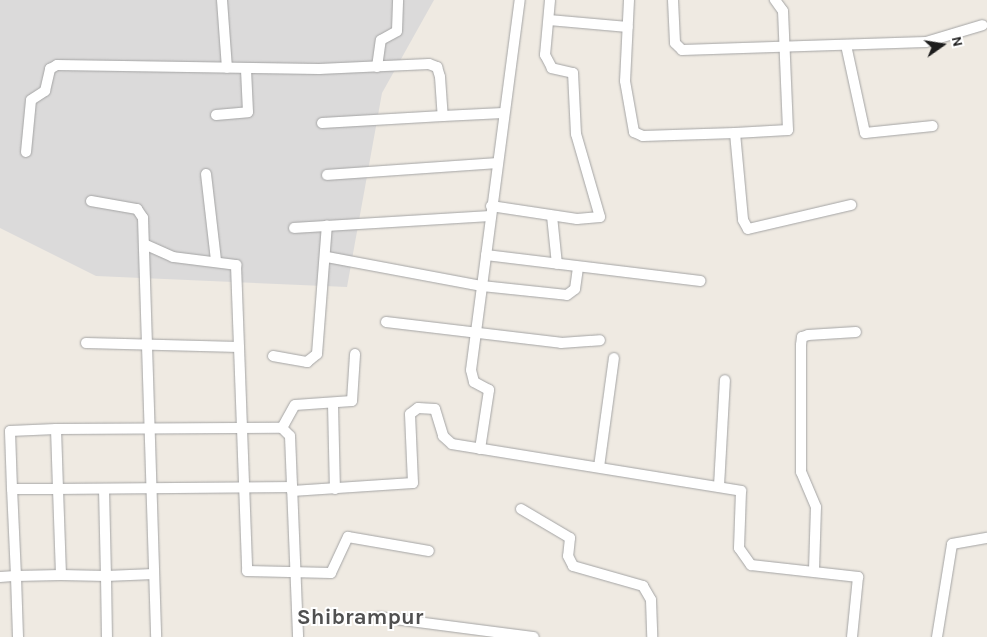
<!DOCTYPE html>
<html>
<head>
<meta charset="utf-8">
<style>
  body { margin:0 }
  #map { position:relative; width:987px; height:637px; overflow:hidden; background:#efeae2; font-family:Karla,sans-serif }
  div>[style] { position:absolute }
  [style*='--x'] { left:calc(var(--x)*1px); top:calc(var(--y)*1px); width:calc(var(--w)*1px); rotate:calc(var(--a)*1deg) }
  .residential>* { inset:0; background:#dbdada }
  .roads { filter:drop-shadow(0 0 1px #a4a4a4) drop-shadow(0 0 1px #a4a4a4) }
  .street>* { height:10px; margin:-5px; padding:0 5px; transform-origin:5px; border-radius:5px; background:#fff }
  span { translate:-50% -50%; white-space:nowrap; text-align:center; line-height:1.15; -webkit-text-stroke:4px #fff; paint-order:stroke }
  .district-label { font-size:22px; color:#505050; font-weight:700 }
  .north { position:absolute; left:917px; top:20px; width:50px; height:50px; -webkit-text-stroke:4px #fff; paint-order:stroke; rotate:77deg; font-size:14px; font-weight:700; line-height:20px; text-align:center; color:#1d1d1d }
  .north::after { content:''; display:block; margin:auto; width:18px; height:22px; background:#1d1d1d; clip-path:polygon(50% 0,100% 100%,50% 72%,0 100%) }
</style>
</head>
<body>
<div id="map">
  <div class="residential">
    <i style="clip-path:polygon(0 0,434px 0,382px 93px,347px 287px,96px 276px,0 228px)"></i>
  </div>
  <div class="roads">
    <div class="street">
      <i style="--x:222;--y:0;--w:68;--a:85.8"></i>
      <i style="--x:629;--y:0;--w:81;--a:92.8"></i>
      <i style="--x:625;--y:81;--w:52;--a:80"></i>
      <i style="--x:634;--y:132;--w:10;--a:24"></i>
      <i style="--x:643;--y:136;--w:92;--a:-1.9"></i>
      <i style="--x:735;--y:133;--w:87;--a:84.7"></i>
      <i style="--x:743;--y:220;--w:10;--a:61"></i>
      <i style="--x:748;--y:229;--w:106;--a:-13.1"></i>
      <i style="--x:673;--y:0;--w:43;--a:87.3"></i>
      <i style="--x:675;--y:43;--w:10;--a:45"></i>
      <i style="--x:682;--y:50;--w:244;--a:-1.9"></i>
      <i style="--x:926;--y:42;--w:59;--a:-16.6"></i>
      <i style="--x:549;--y:20;--w:79;--a:5.1"></i>
      <i style="--x:846;--y:45;--w:90;--a:77.8"></i>
      <i style="--x:865;--y:133;--w:68;--a:-5.9"></i>
      <i style="--x:377;--y:67;--w:27;--a:-82"></i>
      <i style="--x:381;--y:40;--w:18;--a:-29"></i>
      <i style="--x:397;--y:31;--w:31;--a:-88"></i>
      <i style="--x:216;--y:115;--w:32;--a:-5"></i>
      <i style="--x:248;--y:112;--w:43;--a:-92.7"></i>
      <i style="--x:322;--y:123;--w:121;--a:-3.3"></i>
      <i style="--x:735;--y:133;--w:53;--a:-3.2"></i>
      <i style="--x:788;--y:130;--w:119;--a:-92.4"></i>
      <i style="--x:783;--y:11;--w:14;--a:-126"></i>
      <i style="--x:26;--y:152;--w:52;--a:-84.5"></i>
      <i style="--x:31;--y:100;--w:17;--a:-33"></i>
      <i style="--x:45;--y:91;--w:23;--a:-77"></i>
      <i style="--x:50;--y:69;--w:8;--a:-30"></i>
      <i style="--x:57;--y:65;--w:262;--a:0.9"></i>
      <i style="--x:319;--y:69;--w:110;--a:-2.6"></i>
      <i style="--x:429;--y:64;--w:9;--a:21"></i>
      <i style="--x:437;--y:67;--w:10;--a:73"></i>
      <i style="--x:440;--y:77;--w:39;--a:86"></i>
      <i style="--x:443;--y:116;--w:60;--a:-2.9"></i>
      <i style="--x:206;--y:174;--w:87;--a:83.4"></i>
      <i style="--x:327;--y:175;--w:170;--a:-4"></i>
      <i style="--x:91;--y:201;--w:47;--a:9.9"></i>
      <i style="--x:137;--y:209;--w:11;--a:56"></i>
      <i style="--x:143;--y:218;--w:419;--a:88.2"></i>
      <i style="--x:491;--y:206;--w:87;--a:8.6"></i>
      <i style="--x:577;--y:219;--w:23;--a:-5"></i>
      <i style="--x:600;--y:217;--w:86;--a:-106.1"></i>
      <i style="--x:576;--y:134;--w:61;--a:-92.8"></i>
      <i style="--x:573;--y:73;--w:22;--a:-167"></i>
      <i style="--x:552;--y:68;--w:15;--a:-118"></i>
      <i style="--x:545;--y:55;--w:55;--a:-84.8"></i>
      <i style="--x:552;--y:216;--w:48;--a:84.1"></i>
      <i style="--x:294;--y:228;--w:196;--a:-3.5"></i>
      <i style="--x:144;--y:244;--w:32;--a:24"></i>
      <i style="--x:173;--y:257;--w:64;--a:7.2"></i>
      <i style="--x:236;--y:265;--w:306;--a:87.9"></i>
      <i style="--x:247;--y:571;--w:84;--a:1.4"></i>
      <i style="--x:331;--y:573;--w:40;--a:-65"></i>
      <i style="--x:348;--y:537;--w:82;--a:9.8"></i>
      <i style="--x:486;--y:255;--w:216;--a:6.9"></i>
      <i style="--x:327;--y:257;--w:158;--a:10.6"></i>
      <i style="--x:482;--y:286;--w:85;--a:6"></i>
      <i style="--x:567;--y:295;--w:10;--a:-37"></i>
      <i style="--x:575;--y:289;--w:22;--a:-82"></i>
      <i style="--x:386;--y:322;--w:176;--a:6.8"></i>
      <i style="--x:561;--y:343;--w:39;--a:-4"></i>
      <i style="--x:86;--y:343;--w:153;--a:1.5"></i>
      <i style="--x:273;--y:356;--w:35;--a:10"></i>
      <i style="--x:307;--y:362;--w:13;--a:-39"></i>
      <i style="--x:317;--y:354;--w:129;--a:-85.6"></i>
      <i style="--x:333;--y:404;--w:85;--a:88.7"></i>
      <i style="--x:282;--y:428;--w:26;--a:-61"></i>
      <i style="--x:295;--y:405;--w:57;--a:-4"></i>
      <i style="--x:352;--y:401;--w:47;--a:-86.3"></i>
      <i style="--x:480;--y:449;--w:60;--a:-81.3"></i>
      <i style="--x:489;--y:390;--w:17;--a:-152"></i>
      <i style="--x:474;--y:382;--w:12;--a:-104"></i>
      <i style="--x:471;--y:370;--w:373;--a:-82.5"></i>
      <i style="--x:599;--y:467;--w:110;--a:-82.2"></i>
      <i style="--x:719;--y:486;--w:106;--a:-86.8"></i>
      <i style="--x:12;--y:489;--w:58;--a:-92"></i>
      <i style="--x:10;--y:431;--w:46;--a:-2.5"></i>
      <i style="--x:104;--y:489;--w:87;--a:88.7"></i>
      <i style="--x:106;--y:576;--w:48;--a:-2.4"></i>
      <i style="--x:292;--y:491;--w:121;--a:-3.8"></i>
      <i style="--x:413;--y:483;--w:69;--a:-92.5"></i>
      <i style="--x:410;--y:414;--w:10;--a:-37"></i>
      <i style="--x:418;--y:408;--w:17;--a:3"></i>
      <i style="--x:435;--y:409;--w:28;--a:73"></i>
      <i style="--x:443;--y:436;--w:12;--a:42"></i>
      <i style="--x:452;--y:444;--w:293;--a:9.2"></i>
      <i style="--x:741;--y:491;--w:57;--a:92"></i>
      <i style="--x:739;--y:548;--w:21;--a:55"></i>
      <i style="--x:751;--y:565;--w:108;--a:6.4"></i>
      <i style="--x:858;--y:577;--w:60;--a:95.7"></i>
      <i style="--x:521;--y:509;--w:57;--a:30.6"></i>
      <i style="--x:570;--y:538;--w:18;--a:96"></i>
      <i style="--x:568;--y:556;--w:11;--a:63"></i>
      <i style="--x:573;--y:566;--w:73;--a:15.9"></i>
      <i style="--x:643;--y:586;--w:16;--a:60"></i>
      <i style="--x:651;--y:600;--w:37;--a:88"></i>
      <i style="--x:814;--y:570;--w:63;--a:-88.2"></i>
      <i style="--x:816;--y:507;--w:38;--a:-113"></i>
      <i style="--x:801;--y:472;--w:127;--a:-90"></i>
      <i style="--x:801;--y:345;--w:8;--a:-83"></i>
      <i style="--x:802;--y:337;--w:6;--a:-18"></i>
      <i style="--x:808;--y:335;--w:48;--a:-3.6"></i>
      <i style="--x:61;--y:575;--w:45;--a:1.3"></i>
      <i style="--x:106;--y:576;--w:61;--a:89.1"></i>
      <i style="--x:0;--y:577;--w:16;--a:-4"></i>
      <i style="--x:16;--y:576;--w:87;--a:-92.6"></i>
      <i style="--x:12;--y:489;--w:46;--a:0"></i>
      <i style="--x:58;--y:489;--w:60;--a:-91.9"></i>
      <i style="--x:56;--y:429;--w:226;--a:-0.3"></i>
      <i style="--x:282;--y:428;--w:11;--a:45"></i>
      <i style="--x:290;--y:436;--w:201;--a:87.7"></i>
      <i style="--x:379;--y:617;--w:156;--a:7.4"></i>
      <i style="--x:18;--y:637;--w:61;--a:-91.9"></i>
      <i style="--x:16;--y:576;--w:45;--a:-1.3"></i>
      <i style="--x:61;--y:575;--w:86;--a:-92"></i>
      <i style="--x:58;--y:489;--w:234;--a:-0.5"></i>
      <i style="--x:937;--y:637;--w:94;--a:-80.8"></i>
      <i style="--x:952;--y:544;--w:36;--a:-10"></i>
    </div>
  </div>
  <div class="district-label">
    <span style="left:360px;top:618px">Shibrampur</span>
  </div>
  <div class="north">N</div>
</div>
</body>
</html>
